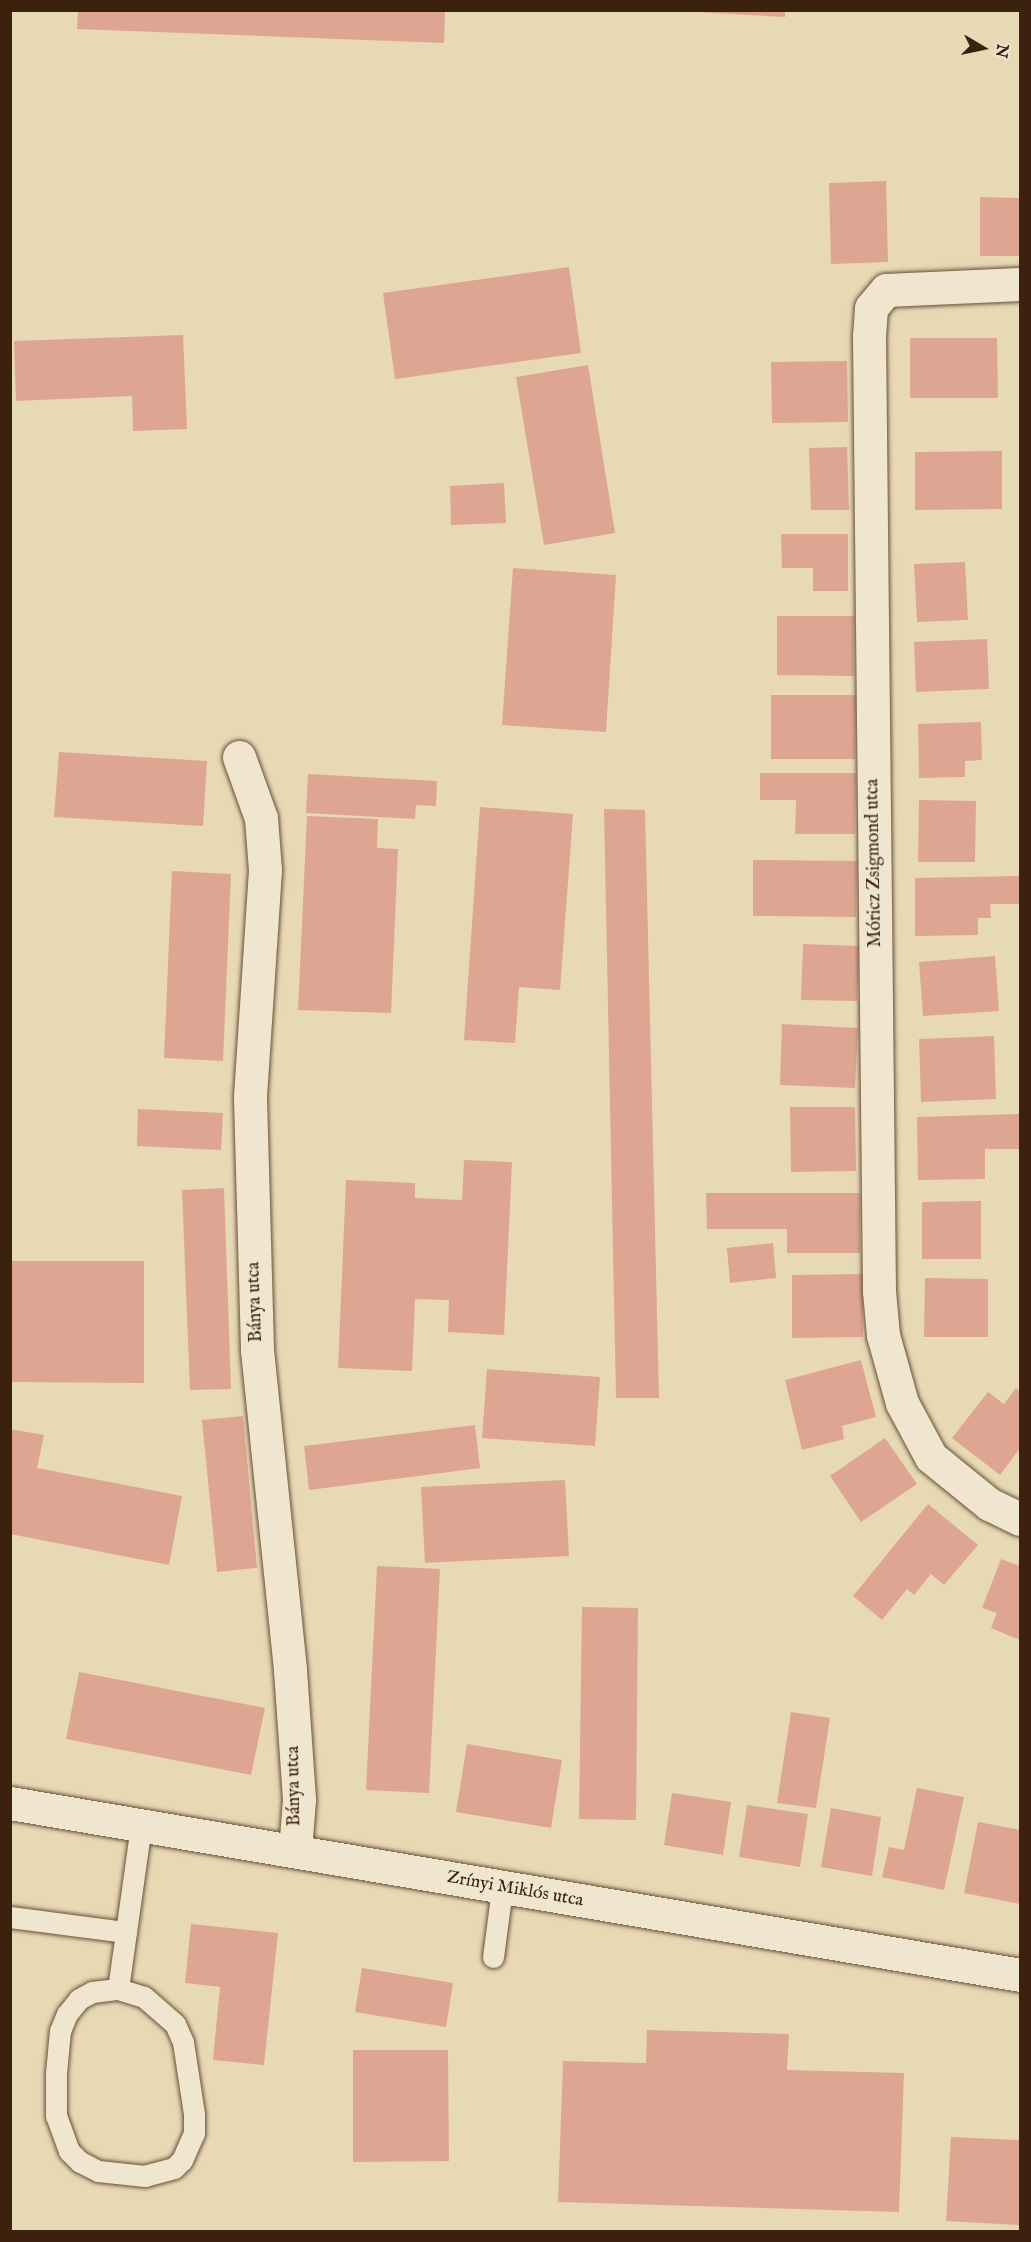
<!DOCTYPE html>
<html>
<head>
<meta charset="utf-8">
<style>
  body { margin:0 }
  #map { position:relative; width:1031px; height:2242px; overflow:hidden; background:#e8d9b5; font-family:"IM FELL English",serif }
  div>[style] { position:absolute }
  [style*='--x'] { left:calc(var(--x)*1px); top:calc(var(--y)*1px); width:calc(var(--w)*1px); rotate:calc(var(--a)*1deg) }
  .building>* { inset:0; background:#dea593 }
  .roads { filter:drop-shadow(0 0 2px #675038) drop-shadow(0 0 2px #675038) }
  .lane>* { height:21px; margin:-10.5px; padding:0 10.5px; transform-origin:10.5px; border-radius:10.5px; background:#f0e6cf }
  .street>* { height:33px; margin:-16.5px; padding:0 16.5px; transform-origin:16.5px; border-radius:16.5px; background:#f0e6cf }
  .secondary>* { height:33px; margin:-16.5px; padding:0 16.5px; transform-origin:16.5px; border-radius:16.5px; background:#f0e6cf }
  span { translate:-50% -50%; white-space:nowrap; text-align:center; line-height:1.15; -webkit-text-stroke:4.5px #f0e6cf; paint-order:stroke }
  .street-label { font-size:18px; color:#3c220e }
  .frame { position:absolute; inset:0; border:12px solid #3c220e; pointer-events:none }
  .north { position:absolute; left:953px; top:18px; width:60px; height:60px; -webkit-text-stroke:4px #f0e6cf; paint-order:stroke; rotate:99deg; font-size:16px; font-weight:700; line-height:24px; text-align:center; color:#3c220e }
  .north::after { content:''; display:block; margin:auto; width:21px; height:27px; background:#3c220e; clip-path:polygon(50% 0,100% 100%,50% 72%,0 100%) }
</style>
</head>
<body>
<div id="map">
  <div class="building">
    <i style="clip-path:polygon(78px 10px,445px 10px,444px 43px,77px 29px)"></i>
    <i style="clip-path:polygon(661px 10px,785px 10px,785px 17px)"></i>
    <i style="clip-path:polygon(886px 181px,888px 262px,831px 264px,829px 183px)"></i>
    <i style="clip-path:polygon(980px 197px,1020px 198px,1020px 256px,980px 256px)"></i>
    <i style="clip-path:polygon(569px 267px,581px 353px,395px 379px,383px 293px)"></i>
    <i style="clip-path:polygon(183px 335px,187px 429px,133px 431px,132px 396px,16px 401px,14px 341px)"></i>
    <i style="clip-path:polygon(910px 338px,997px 338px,998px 398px,910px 398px)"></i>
    <i style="clip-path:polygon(847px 361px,848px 422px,772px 423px,771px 362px)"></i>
    <i style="clip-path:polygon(588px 365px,615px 533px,544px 545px,516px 377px)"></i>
    <i style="clip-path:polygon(847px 447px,849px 510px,811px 510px,809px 448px)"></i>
    <i style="clip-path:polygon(1002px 451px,1002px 509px,915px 510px,915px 452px)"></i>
    <i style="clip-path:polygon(504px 483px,506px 523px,451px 525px,450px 486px)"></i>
    <i style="clip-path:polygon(781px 534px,848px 534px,848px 591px,813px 591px,813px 568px,782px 568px)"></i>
    <i style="clip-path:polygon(965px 562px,968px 620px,917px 622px,914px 564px)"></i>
    <i style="clip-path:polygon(513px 568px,616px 575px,606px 732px,502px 725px)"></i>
    <i style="clip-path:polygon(777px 616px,854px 616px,854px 676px,777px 675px)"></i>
    <i style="clip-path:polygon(987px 639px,989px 689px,916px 692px,914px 642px)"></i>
    <i style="clip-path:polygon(771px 695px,856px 695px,855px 759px,771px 759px)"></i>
    <i style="clip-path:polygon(981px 722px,982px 760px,965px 761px,965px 777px,919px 778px,918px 724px)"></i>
    <i style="clip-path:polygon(59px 752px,207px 761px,203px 826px,54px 817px)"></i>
    <i style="clip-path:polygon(760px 773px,856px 773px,855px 834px,795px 834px,796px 800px,760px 800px)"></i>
    <i style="clip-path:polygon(308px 774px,437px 781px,436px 806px,416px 805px,415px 819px,306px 813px)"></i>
    <i style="clip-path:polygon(919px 800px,976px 801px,975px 862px,918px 862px)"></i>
    <i style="clip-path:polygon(480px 807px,573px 814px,560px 990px,519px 987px,515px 1043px,464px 1040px)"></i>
    <i style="clip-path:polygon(604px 809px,645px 810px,659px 1398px,616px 1398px)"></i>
    <i style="clip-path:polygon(307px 816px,378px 819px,377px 848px,398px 849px,391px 1013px,298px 1010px)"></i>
    <i style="clip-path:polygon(753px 860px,857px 861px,856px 917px,753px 916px)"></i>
    <i style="clip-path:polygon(172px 871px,231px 874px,223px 1061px,164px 1058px)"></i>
    <i style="clip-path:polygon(1020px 876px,1020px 904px,990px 904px,991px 918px,978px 918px,978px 935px,915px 936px,915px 878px)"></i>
    <i style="clip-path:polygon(803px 944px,859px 946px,857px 1001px,801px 1000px)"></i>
    <i style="clip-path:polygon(995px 956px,999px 1011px,923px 1016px,919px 962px)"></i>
    <i style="clip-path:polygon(782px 1024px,858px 1028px,855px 1088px,780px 1085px)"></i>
    <i style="clip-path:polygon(994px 1036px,996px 1099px,921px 1102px,919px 1039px)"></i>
    <i style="clip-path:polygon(790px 1107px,855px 1107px,856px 1171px,791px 1172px)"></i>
    <i style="clip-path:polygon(138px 1109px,223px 1113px,221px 1150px,137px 1146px)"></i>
    <i style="clip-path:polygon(1020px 1114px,1020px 1149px,985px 1149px,985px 1179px,918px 1180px,917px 1117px)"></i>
    <i style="clip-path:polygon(464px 1160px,512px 1162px,504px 1335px,448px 1332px,449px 1300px,415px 1299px,412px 1371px,338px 1368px,346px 1180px,415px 1183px,415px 1198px,462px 1200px)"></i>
    <i style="clip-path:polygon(224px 1188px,231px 1389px,190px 1390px,182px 1190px)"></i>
    <i style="clip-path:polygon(706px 1193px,860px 1193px,860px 1253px,787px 1253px,787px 1229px,707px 1229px)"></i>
    <i style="clip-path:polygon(981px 1201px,981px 1259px,922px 1259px,922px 1202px)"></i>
    <i style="clip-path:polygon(773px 1243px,776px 1278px,730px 1283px,727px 1248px)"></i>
    <i style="clip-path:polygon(10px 1261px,144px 1261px,144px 1383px,10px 1382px)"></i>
    <i style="clip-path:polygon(863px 1274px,863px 1337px,792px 1338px,792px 1275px)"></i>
    <i style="clip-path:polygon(925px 1278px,988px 1279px,988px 1337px,924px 1337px)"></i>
    <i style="clip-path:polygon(861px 1360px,876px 1417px,842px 1426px,844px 1439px,802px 1450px,785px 1380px)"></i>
    <i style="clip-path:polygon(487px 1369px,600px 1377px,595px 1446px,482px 1438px)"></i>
    <i style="clip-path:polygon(1016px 1388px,1020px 1392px,1020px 1448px,1000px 1475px,952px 1438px,988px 1392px,1004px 1404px)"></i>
    <i style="clip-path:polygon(243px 1416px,257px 1568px,217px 1572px,202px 1420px)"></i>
    <i style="clip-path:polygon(475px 1425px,480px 1468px,309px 1490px,304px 1446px)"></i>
    <i style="clip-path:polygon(10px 1429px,44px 1435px,37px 1468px,182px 1496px,169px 1565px,10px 1534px)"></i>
    <i style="clip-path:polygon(885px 1438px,917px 1484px,861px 1522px,830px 1476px)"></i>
    <i style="clip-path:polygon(565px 1480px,569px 1556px,425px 1563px,421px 1487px)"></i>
    <i style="clip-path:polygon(928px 1504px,978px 1545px,944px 1585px,931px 1574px,914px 1595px,907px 1589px,882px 1620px,853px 1596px)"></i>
    <i style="clip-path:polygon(1001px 1559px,1020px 1566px,1020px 1640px,991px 1628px,997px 1613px,982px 1608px)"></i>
    <i style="clip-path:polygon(377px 1566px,440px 1569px,429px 1793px,366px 1790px)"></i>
    <i style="clip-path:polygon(582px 1607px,638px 1608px,636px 1820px,579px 1819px)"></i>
    <i style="clip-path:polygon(79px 1672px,265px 1708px,251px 1775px,66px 1739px)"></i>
    <i style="clip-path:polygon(791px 1712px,830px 1718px,816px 1808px,777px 1803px)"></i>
    <i style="clip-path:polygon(467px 1744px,562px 1760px,551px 1828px,456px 1812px)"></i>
    <i style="clip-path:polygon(917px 1788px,964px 1797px,944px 1890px,882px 1877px,889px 1847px,904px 1850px)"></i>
    <i style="clip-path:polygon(672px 1793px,731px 1802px,723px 1855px,664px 1845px)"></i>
    <i style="clip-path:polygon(747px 1805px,808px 1814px,800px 1867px,739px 1857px)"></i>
    <i style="clip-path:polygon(831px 1808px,881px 1817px,872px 1876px,821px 1867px)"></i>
    <i style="clip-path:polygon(978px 1822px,1020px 1830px,1020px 1904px,964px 1893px)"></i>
    <i style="clip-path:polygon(191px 1924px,278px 1933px,264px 2065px,213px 2060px,220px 1987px,185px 1983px)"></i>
    <i style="clip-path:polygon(362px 1968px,453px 1983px,446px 2027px,355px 2012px)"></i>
    <i style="clip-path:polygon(647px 2030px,789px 2034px,787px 2070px,904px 2073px,899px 2212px,558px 2202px,563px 2061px,646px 2063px)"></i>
    <i style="clip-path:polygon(353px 2050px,448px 2050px,449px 2161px,353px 2162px)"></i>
    <i style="clip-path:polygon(951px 2137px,1020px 2140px,1020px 2225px,946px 2221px)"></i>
  </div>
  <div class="roads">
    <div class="lane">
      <i style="--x:10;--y:1917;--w:117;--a:7.4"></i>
      <i style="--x:493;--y:1957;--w:69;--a:-82.5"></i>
      <i style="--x:118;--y:1989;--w:27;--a:17"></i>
      <i style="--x:144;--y:1997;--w:41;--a:41.1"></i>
      <i style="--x:175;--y:2024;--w:20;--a:66"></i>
      <i style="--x:183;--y:2042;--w:73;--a:81.3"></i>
      <i style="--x:194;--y:2114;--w:19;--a:90"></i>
      <i style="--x:194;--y:2133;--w:30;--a:114"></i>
      <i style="--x:182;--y:2160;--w:11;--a:135"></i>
      <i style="--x:174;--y:2168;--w:30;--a:165"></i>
      <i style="--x:145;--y:2176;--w:47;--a:-173.9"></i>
      <i style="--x:98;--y:2171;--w:20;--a:-153"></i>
      <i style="--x:80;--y:2162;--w:16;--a:-135"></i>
      <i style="--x:69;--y:2151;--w:37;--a:-110"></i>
      <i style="--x:56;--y:2116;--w:43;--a:-90"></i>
      <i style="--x:56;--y:2073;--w:42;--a:-84.6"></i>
      <i style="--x:60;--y:2031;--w:18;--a:-68"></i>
      <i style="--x:67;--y:2014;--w:19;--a:-51"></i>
      <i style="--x:79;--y:1999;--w:15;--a:-28"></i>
      <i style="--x:92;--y:1992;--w:26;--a:-7"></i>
      <i style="--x:118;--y:1989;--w:165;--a:-82"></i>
    </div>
    <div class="street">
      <i style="--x:1020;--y:284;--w:134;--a:177.4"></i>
      <i style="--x:886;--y:290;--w:23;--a:130"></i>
      <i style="--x:871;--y:308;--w:28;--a:94"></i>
      <i style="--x:869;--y:336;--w:955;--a:89.4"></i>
      <i style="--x:879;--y:1291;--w:44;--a:84.8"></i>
      <i style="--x:883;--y:1335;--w:71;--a:74.4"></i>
      <i style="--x:902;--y:1403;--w:61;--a:61.8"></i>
      <i style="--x:931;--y:1457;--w:75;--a:39"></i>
      <i style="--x:989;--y:1504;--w:34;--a:26"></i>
      <i style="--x:239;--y:757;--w:65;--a:70.2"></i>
      <i style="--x:261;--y:818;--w:52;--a:85.6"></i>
      <i style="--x:265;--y:870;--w:228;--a:93.8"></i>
      <i style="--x:250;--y:1098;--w:252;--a:88.4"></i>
      <i style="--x:257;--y:1350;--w:322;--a:84.1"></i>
      <i style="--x:290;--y:1670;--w:130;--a:86"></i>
      <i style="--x:299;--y:1800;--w:50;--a:94.6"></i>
    </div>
    <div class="secondary">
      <i style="--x:10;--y:1803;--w:1025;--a:9.66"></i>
    </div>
  </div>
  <div class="street-label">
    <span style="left:875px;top:863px;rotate:-91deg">Móricz Zsigmond utca</span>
    <span style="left:256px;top:1302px;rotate:-92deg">Bánya utca</span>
    <span style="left:295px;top:1786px;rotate:-91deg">Bánya utca</span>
    <span style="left:515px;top:1890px;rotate:10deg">Zrínyi Miklós utca</span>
  </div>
  <div class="frame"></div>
  <div class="north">N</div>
</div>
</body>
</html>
